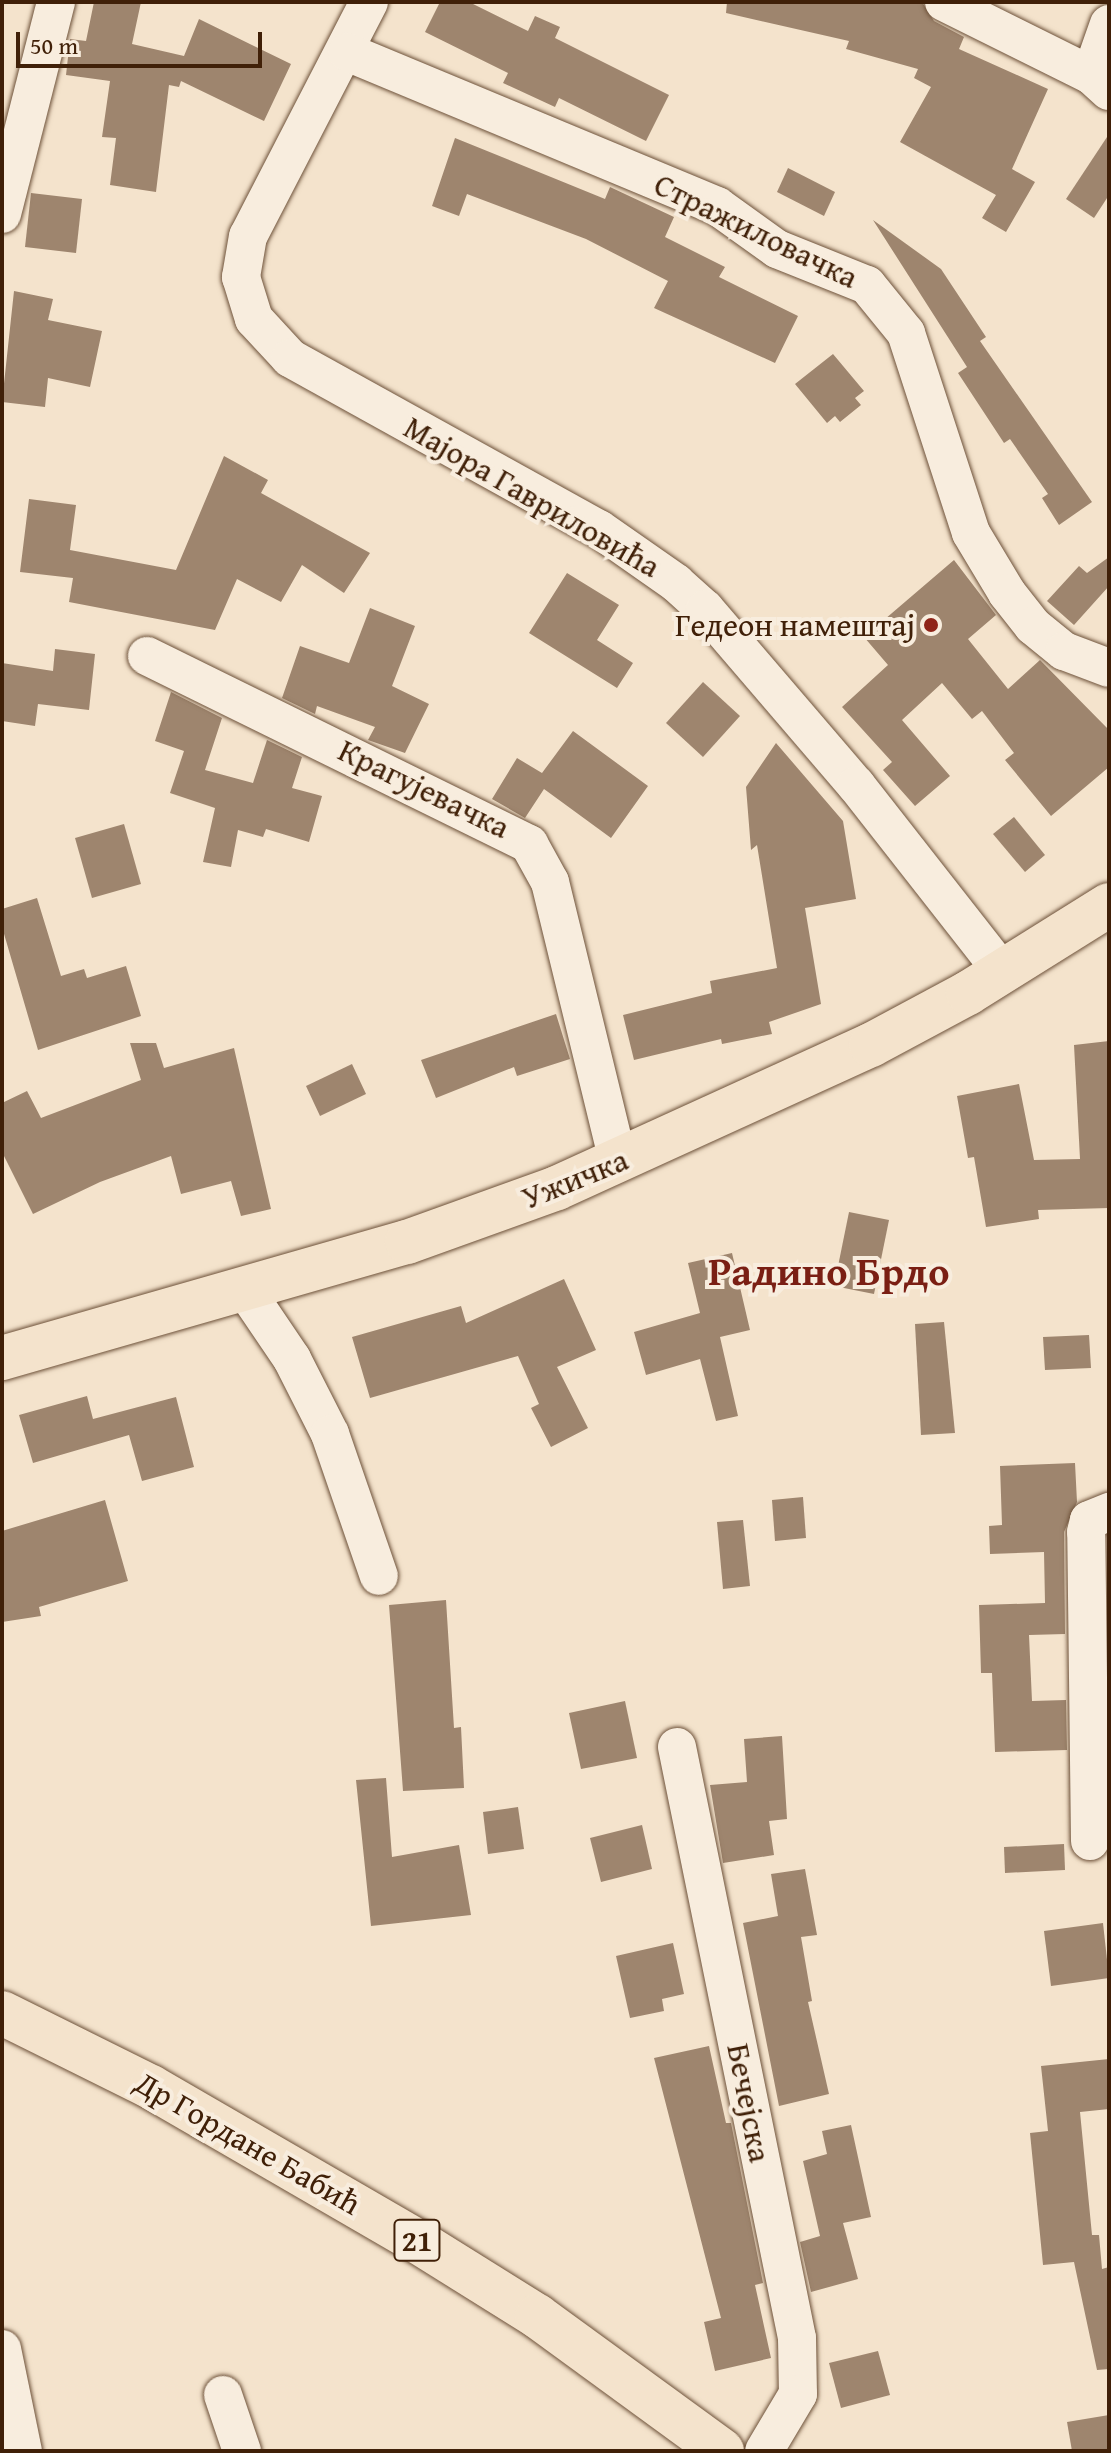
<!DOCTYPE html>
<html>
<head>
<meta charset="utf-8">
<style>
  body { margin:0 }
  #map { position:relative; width:1111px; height:2453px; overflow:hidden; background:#f4e3cc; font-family:"Gentium Book Plus",serif }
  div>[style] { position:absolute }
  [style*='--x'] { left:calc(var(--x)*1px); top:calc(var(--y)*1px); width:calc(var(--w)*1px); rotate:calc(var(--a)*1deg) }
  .building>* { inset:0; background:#9e856e }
  .roads { filter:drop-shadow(0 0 2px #6d5139) drop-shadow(0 0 2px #6d5139) }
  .minor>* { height:38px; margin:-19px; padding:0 19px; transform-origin:19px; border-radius:19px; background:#f8edde }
  .major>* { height:44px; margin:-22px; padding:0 22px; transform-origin:22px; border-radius:22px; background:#f4e3cc }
  .dots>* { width:22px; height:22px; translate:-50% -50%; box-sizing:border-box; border:4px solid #f8edde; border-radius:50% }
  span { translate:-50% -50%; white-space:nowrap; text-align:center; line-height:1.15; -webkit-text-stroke:8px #f8edde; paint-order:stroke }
  .shield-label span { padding:2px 6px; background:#f8edde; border:2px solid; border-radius:6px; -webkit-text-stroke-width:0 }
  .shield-label { font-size:30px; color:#402008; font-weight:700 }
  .street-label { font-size:32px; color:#402008 }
  .poi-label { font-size:32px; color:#402008 }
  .right { translate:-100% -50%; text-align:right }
  .district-label { font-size:40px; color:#7a1f14; font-weight:700 }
  .frame { position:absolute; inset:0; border:4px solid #402008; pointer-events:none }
  .scale { position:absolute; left:16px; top:32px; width:246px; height:36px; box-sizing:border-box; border:4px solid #402008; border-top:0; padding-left:10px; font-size:24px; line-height:28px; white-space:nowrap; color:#402008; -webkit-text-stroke:6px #f8edde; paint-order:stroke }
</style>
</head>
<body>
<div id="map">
  <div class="building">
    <i style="clip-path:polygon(94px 2px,141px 2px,132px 44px,184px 56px,199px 19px,291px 64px,264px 121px,181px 81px,179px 87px,169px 85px,156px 192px,110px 185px,116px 138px,102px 137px,110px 81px,66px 75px,70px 39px,86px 41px)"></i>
    <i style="clip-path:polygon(440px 2px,469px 2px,528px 31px,535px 16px,560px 27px,555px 38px,669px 95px,646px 141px,559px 98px,555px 107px,503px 83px,508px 73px,425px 32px)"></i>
    <i style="clip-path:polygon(727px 2px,922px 2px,934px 21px,964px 37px,959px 49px,1048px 89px,1012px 169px,1035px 182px,1006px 232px,982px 218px,996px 195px,900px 142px,931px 87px,914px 78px,918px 69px,846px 49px,849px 41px,726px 13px)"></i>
    <i style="clip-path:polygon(1109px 134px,1109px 195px,1094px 218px,1066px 199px)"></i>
    <i style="clip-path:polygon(455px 138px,605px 199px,610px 187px,674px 217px,665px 237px,725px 267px,719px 277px,798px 316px,775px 363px,654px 308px,668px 281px,586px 239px,467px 194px,459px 216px,432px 206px)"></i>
    <i style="clip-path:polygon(788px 168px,835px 192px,824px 216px,777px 192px)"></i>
    <i style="clip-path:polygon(31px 193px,82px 199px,76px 253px,25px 247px)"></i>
    <i style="clip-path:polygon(873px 220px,941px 269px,986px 337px,980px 341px,1092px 502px,1059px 525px,1042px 498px,1048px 494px,1010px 439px,1004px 443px,958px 373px,967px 367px)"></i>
    <i style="clip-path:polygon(14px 291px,53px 299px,48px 320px,102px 331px,90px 387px,48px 378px,45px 407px,2px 402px)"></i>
    <i style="clip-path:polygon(833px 354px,864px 391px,855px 398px,861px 405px,840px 422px,835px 416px,827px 423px,795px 384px)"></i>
    <i style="clip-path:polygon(224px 456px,268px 480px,261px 493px,370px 553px,344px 593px,302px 565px,281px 602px,237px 579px,215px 630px,69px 602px,73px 578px,20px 572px,29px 499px,76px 505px,70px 550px,176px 570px)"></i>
    <i style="clip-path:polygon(1109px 557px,1109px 586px,1074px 625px,1047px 601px,1079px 566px,1087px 573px)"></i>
    <i style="clip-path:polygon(954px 560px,996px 615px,968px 639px,1008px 689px,1040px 660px,1109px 730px,1109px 767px,1051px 816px,1005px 760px,1014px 753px,982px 711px,972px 719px,942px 683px,902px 720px,950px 776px,915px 806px,883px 770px,892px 762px,842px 707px,888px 665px,864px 637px)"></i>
    <i style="clip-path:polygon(567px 573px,619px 605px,597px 640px,633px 663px,617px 688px,529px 633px)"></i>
    <i style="clip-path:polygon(370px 608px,415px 626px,392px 686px,429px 704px,405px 753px,368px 740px,375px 727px,317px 706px,315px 714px,282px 698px,300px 646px,349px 663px)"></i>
    <i style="clip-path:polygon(55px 649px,95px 654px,89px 710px,38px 704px,35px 726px,2px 721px,2px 663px,53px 671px)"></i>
    <i style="clip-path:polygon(703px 682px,740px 716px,703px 757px,666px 723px)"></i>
    <i style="clip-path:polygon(171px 692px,222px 718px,205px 770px,253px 783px,267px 740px,302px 757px,292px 788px,322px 796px,309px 842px,266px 829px,263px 837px,238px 830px,231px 867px,203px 862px,215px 808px,170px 793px,184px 751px,155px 741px)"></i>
    <i style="clip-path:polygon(573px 731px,648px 786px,611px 838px,544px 789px,525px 818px,492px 799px,517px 758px,542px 773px)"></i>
    <i style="clip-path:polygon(776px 743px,843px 821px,856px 899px,805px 908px,821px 1004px,769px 1022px,772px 1034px,722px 1044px,721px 1039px,634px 1060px,623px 1015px,712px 993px,710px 981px,777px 968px,757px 845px,751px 850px,746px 787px)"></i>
    <i style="clip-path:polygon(1014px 817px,1045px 855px,1025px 872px,993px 834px)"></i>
    <i style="clip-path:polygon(124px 824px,141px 884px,92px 898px,75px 838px)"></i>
    <i style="clip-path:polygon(37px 898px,61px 976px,84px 969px,87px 978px,126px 966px,141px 1016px,38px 1050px,2px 927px,2px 909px)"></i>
    <i style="clip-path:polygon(556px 1014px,570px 1059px,517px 1076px,514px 1067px,436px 1098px,421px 1060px)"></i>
    <i style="clip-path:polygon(1109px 1041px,1109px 1208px,1038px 1210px,1039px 1219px,986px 1227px,974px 1157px,968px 1158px,957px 1096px,1019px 1084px,1034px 1160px,1080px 1159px,1074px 1045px)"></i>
    <i style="clip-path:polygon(130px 1043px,156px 1043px,164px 1068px,234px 1048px,271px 1209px,241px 1216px,231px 1181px,181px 1194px,171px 1156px,100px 1182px,33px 1214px,2px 1152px,2px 1103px,27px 1091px,41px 1118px,141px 1080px)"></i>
    <i style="clip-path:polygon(352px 1064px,366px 1094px,320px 1116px,306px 1086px)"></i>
    <i style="clip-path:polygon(849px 1212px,889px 1220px,874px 1294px,834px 1286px)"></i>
    <i style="clip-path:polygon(732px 1253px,750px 1330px,720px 1337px,738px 1416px,716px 1421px,700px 1359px,646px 1375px,634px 1332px,700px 1313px,688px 1263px)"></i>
    <i style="clip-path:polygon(564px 1279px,596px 1350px,557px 1367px,588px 1428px,551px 1447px,531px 1408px,539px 1404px,518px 1356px,370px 1398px,352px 1337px,461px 1306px,466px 1323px)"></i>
    <i style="clip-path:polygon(944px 1322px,955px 1433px,921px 1435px,915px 1324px)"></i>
    <i style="clip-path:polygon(1089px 1335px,1091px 1368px,1045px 1370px,1043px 1337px)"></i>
    <i style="clip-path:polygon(87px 1396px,93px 1419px,176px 1397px,194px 1467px,142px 1481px,129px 1435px,33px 1463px,19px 1415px)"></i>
    <i style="clip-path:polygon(1075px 1463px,1077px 1502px,1064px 1532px,1065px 1634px,1029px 1635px,1032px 1701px,1066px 1700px,1067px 1750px,995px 1752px,992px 1673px,981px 1673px,979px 1605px,1045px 1603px,1044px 1552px,990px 1554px,989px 1526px,1002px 1525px,1000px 1466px)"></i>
    <i style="clip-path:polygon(803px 1497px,806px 1538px,775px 1541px,772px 1500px)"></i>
    <i style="clip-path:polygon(105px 1500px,128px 1581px,39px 1607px,41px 1616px,2px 1622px,2px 1531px)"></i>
    <i style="clip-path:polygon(743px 1520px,750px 1586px,723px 1589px,717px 1522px)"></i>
    <i style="clip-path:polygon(446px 1600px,454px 1728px,461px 1727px,464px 1788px,403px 1791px,389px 1605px)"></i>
    <i style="clip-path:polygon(625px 1701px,637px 1758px,581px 1769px,569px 1713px)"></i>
    <i style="clip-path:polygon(782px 1736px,787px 1819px,769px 1821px,774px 1855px,723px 1863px,710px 1785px,747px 1782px,744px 1739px)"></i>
    <i style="clip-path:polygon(386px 1778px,392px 1857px,459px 1845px,471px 1915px,371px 1926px,356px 1780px)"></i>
    <i style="clip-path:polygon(518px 1807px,524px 1849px,488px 1854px,483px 1812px)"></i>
    <i style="clip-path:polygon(642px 1825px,652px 1869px,601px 1882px,590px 1838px)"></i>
    <i style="clip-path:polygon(1064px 1844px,1065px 1870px,1005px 1873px,1004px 1847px)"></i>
    <i style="clip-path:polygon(805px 1869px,817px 1935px,801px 1937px,812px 2001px,808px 2002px,829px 2094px,779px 2106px,743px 1923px,778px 1916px,771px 1874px)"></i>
    <i style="clip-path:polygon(1103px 1923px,1109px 1978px,1051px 1986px,1044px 1931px)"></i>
    <i style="clip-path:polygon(673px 1943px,684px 1994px,662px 1999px,664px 2011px,630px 2018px,616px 1956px)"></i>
    <i style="clip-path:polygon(709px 2046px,726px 2123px,731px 2123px,763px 2283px,755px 2285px,771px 2358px,715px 2371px,704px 2322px,721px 2318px,654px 2058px)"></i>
    <i style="clip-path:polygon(1109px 2059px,1109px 2109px,1080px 2112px,1092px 2235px,1099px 2235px,1102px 2269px,1109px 2267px,1109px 2369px,1097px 2370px,1074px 2262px,1043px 2265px,1030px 2133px,1048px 2131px,1041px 2066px)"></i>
    <i style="clip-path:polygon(851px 2125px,871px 2217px,843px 2223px,858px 2279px,811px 2292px,800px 2242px,820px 2236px,803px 2161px,827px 2154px,822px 2131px)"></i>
    <i style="clip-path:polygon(878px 2351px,890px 2395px,841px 2408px,829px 2363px)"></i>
    <i style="clip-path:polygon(1109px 2415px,1109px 2451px,1072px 2451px,1067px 2422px)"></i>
  </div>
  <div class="roads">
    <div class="minor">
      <i style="--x:369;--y:2;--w:263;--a:117.3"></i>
      <i style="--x:248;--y:236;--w:42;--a:99.7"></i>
      <i style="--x:241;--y:277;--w:44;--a:72.8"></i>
      <i style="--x:254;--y:319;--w:53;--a:47.3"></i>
      <i style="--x:290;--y:358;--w:353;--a:29"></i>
      <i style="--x:599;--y:529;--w:94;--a:35"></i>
      <i style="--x:676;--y:583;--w:39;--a:42"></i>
      <i style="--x:705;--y:609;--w:232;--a:49.4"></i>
      <i style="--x:856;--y:785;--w:236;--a:51.9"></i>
      <i style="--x:944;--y:2;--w:164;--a:26.4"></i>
      <i style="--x:1091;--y:75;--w:24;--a:42"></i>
      <i style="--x:347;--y:52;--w:401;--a:22.6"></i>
      <i style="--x:717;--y:206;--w:74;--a:35.6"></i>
      <i style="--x:777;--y:249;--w:97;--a:21.8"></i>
      <i style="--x:867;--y:285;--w:62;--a:50.9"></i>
      <i style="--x:906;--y:333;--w:210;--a:72"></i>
      <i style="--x:971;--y:533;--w:70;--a:59"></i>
      <i style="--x:1007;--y:593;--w:42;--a:51.8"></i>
      <i style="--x:1033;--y:626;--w:40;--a:39"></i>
      <i style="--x:1064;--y:651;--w:48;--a:20.7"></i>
      <i style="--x:1091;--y:75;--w:54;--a:-70.6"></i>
      <i style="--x:2;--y:214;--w:219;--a:-75.7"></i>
      <i style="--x:147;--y:656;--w:426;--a:26.2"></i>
      <i style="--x:529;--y:844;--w:43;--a:61.1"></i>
      <i style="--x:550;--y:882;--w:288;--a:76.3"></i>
      <i style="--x:246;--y:1291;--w:82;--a:55.9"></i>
      <i style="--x:292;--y:1359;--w:84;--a:63.1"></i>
      <i style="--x:330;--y:1434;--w:150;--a:71"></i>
      <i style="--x:677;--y:1747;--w:603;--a:78.52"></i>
      <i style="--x:797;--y:2338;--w:56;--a:89"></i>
      <i style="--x:798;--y:2394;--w:66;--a:120.8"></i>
      <i style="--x:1090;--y:1841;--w:309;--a:-90.7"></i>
      <i style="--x:1086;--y:1532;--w:12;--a:-76"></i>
      <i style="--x:1089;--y:1520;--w:22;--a:-22"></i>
      <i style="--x:2;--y:2349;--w:104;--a:78.4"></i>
      <i style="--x:223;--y:2395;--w:59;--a:71.3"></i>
    </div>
    <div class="major">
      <i style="--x:2;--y:1358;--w:421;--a:-16"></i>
      <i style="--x:407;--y:1242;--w:159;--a:-19.8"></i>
      <i style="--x:557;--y:1188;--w:345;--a:-24.5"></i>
      <i style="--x:871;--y:1045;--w:110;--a:-28.2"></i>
      <i style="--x:968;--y:993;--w:166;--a:-32"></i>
      <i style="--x:2;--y:2013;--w:166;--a:26.4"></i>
      <i style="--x:151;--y:2087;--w:307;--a:30.1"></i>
      <i style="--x:417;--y:2241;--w:142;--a:32"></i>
      <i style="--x:537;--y:2316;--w:229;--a:36.1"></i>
    </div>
  </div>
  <div class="dots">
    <i style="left:931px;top:625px;background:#8f2418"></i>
  </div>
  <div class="shield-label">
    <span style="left:417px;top:2240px">21</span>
  </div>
  <div class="street-label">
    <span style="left:756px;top:231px;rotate:26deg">Стражиловачка</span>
    <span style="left:532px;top:497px;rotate:30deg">Мајора Гавриловића</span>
    <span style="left:424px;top:789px;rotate:26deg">Крагујевачка</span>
    <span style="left:575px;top:1179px;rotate:-22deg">Ужичка</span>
    <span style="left:749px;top:2103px;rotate:79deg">Бечејска</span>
    <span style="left:248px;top:2143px;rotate:30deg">Др Гордане Бабић</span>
  </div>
  <div class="poi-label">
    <span class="right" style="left:915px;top:625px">Гедеон намештај</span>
  </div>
  <div class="district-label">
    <span style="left:829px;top:1271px">Радино Брдо</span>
  </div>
  <div class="frame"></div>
  <div class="scale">50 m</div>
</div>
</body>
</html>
